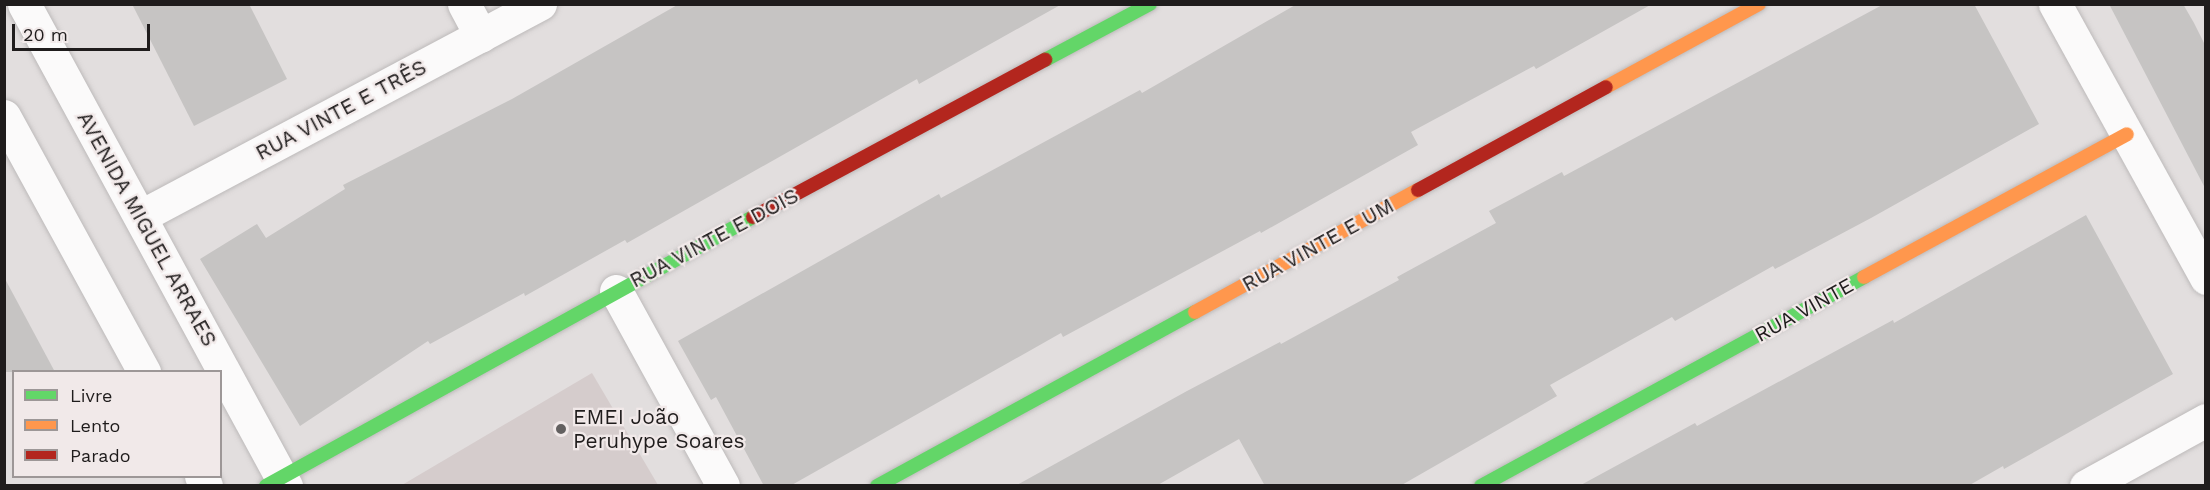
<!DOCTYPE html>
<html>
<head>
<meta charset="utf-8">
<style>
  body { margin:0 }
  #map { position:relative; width:2210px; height:490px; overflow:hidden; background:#e2dede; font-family:"Work Sans",sans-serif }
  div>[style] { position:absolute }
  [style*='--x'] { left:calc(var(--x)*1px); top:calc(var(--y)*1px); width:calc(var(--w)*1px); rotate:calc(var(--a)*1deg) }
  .built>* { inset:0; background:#d5cccc }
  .building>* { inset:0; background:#c6c4c3 }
  .roads { filter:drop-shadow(0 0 2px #bdbaba) drop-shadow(0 0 2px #bdbaba) }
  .street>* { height:33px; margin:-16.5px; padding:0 16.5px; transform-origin:16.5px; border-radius:16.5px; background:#fbfafa }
  .fast>* { height:14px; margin:-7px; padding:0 7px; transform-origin:7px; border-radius:7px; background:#63d668 }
  .slow>* { height:14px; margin:-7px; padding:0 7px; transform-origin:7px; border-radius:7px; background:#ff974d }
  .jam>* { height:14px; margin:-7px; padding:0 7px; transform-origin:7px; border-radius:7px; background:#b3261e }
  .dots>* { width:16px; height:16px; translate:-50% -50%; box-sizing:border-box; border:3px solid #f1e9e9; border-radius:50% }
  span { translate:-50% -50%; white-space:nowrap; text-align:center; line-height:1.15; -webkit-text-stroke:4.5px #f1e9e9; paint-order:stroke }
  .street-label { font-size:21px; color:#1f1c1c }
  .poi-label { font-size:21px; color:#1f1c1c }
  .left { translate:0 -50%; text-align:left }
  .frame { position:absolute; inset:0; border:6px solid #1f1c1c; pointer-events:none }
  .legend { position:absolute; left:12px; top:370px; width:210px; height:108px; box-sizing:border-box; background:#f1e9e9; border:2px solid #9d9797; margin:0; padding:8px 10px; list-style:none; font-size:18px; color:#1f1c1c }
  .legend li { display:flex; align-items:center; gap:12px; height:30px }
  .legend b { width:30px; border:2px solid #9d9797 }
  .scale { position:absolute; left:12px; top:24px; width:138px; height:27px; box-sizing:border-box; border:3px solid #1f1c1c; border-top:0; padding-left:8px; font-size:18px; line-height:21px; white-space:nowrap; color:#1f1c1c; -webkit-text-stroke:4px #f1e9e9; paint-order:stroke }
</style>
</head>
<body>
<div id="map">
  <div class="built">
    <i style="clip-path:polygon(592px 373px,658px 485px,402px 485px)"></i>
  </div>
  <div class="building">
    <i style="clip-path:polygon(132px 4px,249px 4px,287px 79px,194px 126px)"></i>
    <i style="clip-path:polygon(679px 4px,1062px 4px,919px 84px,917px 79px,627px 243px,625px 240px,525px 296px,524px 293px,430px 344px,428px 341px,300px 426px,200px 259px,257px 224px,266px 238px,345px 189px,343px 185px,512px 99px)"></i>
    <i style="clip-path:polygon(1297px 4px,1652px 4px,1536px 69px,1534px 66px,1411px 132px,1418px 145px,1261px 233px,1260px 231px,1063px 337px,1061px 333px,790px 486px,764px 486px,716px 397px,711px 400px,678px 341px,939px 194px,941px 198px,1140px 90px,1142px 93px)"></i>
    <i style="clip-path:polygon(1884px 4px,1974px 4px,2039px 124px,1871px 218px,1775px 269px,1773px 266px,1675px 321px,1672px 317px,1550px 385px,1557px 396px,1400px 486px,1265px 486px,1239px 439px,1156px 486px,1015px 486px,1187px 391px,1280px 342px,1281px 344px,1399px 280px,1397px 277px,1496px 223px,1489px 211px,1562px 172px,1564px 176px)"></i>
    <i style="clip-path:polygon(2109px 4px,2183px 4px,2194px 23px,2205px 45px,2205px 188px)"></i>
    <i style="clip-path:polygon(2086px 215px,2173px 374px,2004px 469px,2003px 466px,1968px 486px,1579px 486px,1695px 423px,1697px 426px,1893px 320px,1894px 323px)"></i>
    <i style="clip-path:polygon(4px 277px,55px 372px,4px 372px)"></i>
  </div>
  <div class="roads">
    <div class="street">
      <i style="--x:24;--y:4;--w:549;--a:61.47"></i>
      <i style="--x:464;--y:4;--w:36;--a:62"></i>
      <i style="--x:2055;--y:4;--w:313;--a:61.1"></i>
      <i style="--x:4;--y:116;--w:292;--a:61.3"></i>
      <i style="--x:141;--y:216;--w:452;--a:-28"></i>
      <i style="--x:616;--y:291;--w:222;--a:61.2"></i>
      <i style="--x:201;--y:476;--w:11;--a:63"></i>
      <i style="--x:2086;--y:486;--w:137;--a:-28.8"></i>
    </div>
    <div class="fast">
      <i style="--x:1045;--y:60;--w:119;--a:-28.1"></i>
      <i style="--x:266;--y:486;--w:556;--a:-28.91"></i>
      <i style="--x:877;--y:486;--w:362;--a:-28.7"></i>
      <i style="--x:1481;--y:486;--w:436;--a:-28.6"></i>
    </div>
    <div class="slow">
      <i style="--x:1606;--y:87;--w:174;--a:-28.5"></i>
      <i style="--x:1864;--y:277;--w:299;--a:-28.5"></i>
      <i style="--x:1195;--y:312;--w:254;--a:-28.7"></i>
    </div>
    <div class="jam">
      <i style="--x:1418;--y:190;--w:214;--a:-28.7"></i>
      <i style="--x:753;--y:217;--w:332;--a:-28.3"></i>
    </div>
  </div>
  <div class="dots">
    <i style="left:561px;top:429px;background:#636060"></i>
  </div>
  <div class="street-label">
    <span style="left:341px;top:110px;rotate:-28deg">RUA VINTE E TRÊS</span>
    <span style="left:147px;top:229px;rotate:61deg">AVENIDA MIGUEL ARRAES</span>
    <span style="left:714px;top:238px;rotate:-28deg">RUA VINTE E DOIS</span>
    <span style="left:1318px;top:245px;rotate:-29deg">RUA VINTE E UM</span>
    <span style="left:1804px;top:310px;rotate:-29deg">RUA VINTE</span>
  </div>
  <div class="poi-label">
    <span class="left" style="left:573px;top:429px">EMEI João<br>Peruhype Soares</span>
  </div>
  <div class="frame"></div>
  <ul class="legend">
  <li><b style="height:8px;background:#63d668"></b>Livre</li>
  <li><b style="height:8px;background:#ff974d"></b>Lento</li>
  <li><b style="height:8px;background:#b3261e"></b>Parado</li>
  </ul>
  <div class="scale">20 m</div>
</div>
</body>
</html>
